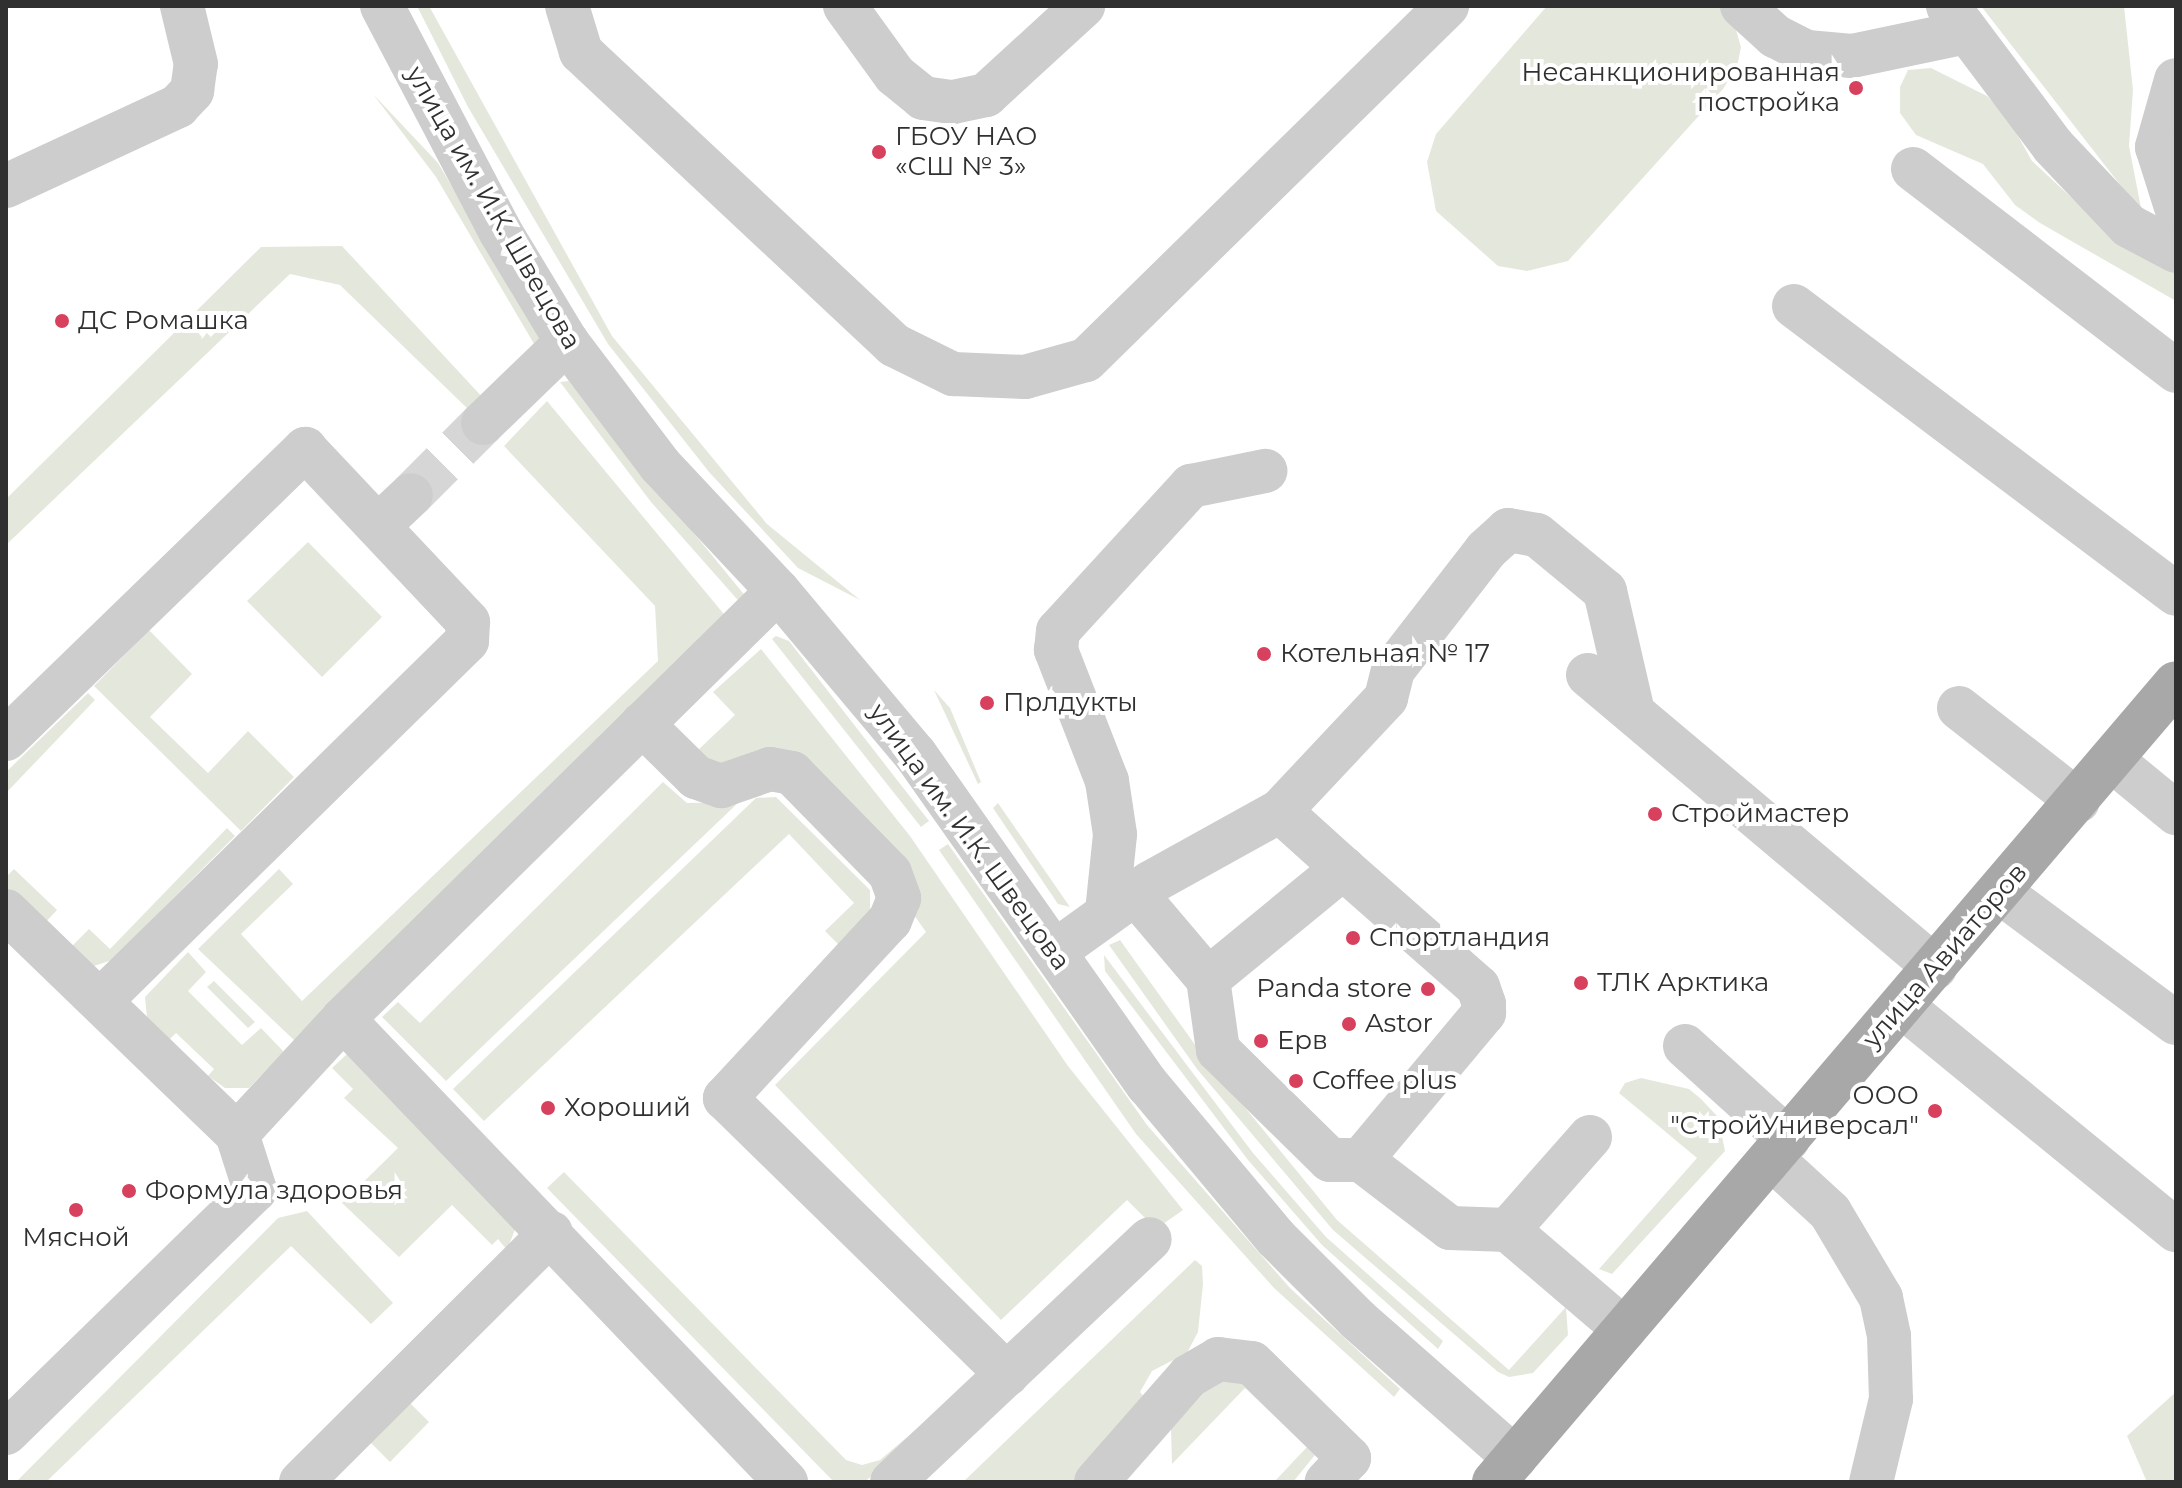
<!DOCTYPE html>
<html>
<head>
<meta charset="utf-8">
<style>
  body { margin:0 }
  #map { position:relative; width:2182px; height:1488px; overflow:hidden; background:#fff; font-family:Montserrat,sans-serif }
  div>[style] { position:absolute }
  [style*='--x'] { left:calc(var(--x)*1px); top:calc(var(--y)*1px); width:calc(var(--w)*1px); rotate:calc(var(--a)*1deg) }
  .green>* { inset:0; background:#e4e8dc }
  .minor-tunnel>* { height:44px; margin-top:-22px; transform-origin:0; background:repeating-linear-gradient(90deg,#d6d6d6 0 44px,transparent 0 66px) }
  .minor>* { height:44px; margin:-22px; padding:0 22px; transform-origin:22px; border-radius:22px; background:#cdcdcd }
  .major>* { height:44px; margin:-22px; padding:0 22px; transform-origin:22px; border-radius:22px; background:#a8a8a8 }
  .dots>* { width:22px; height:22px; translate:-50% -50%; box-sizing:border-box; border:4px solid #fff; border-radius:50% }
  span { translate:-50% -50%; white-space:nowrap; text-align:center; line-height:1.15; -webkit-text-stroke:8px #fff; paint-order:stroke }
  .poi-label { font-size:26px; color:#303030 }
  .right { translate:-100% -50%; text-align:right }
  .left { translate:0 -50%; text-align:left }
  .street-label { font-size:26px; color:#303030 }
  .frame { position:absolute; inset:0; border:8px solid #303030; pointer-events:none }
</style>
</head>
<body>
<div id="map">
  <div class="green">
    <i style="clip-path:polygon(417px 6px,429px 6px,612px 336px,767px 524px,860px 600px,798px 568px,709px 472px,608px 344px,468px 107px)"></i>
    <i style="clip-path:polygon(1547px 6px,1729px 6px,1741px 47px,1737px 67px,1723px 89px,1568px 261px,1527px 271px,1498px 266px,1436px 211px,1427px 162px,1436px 134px)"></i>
    <i style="clip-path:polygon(1981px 6px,2124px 6px,2133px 90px,2129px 146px,2142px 213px)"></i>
    <i style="clip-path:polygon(1931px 68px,1987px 96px,2008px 118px,2032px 161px,2086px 211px,2176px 265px,2176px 301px,2040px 223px,2015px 205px,1983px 164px,1916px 135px,1900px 113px,1900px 87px,1908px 70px)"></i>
    <i style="clip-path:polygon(373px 94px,438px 163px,540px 334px,537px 349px,436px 177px)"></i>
    <i style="clip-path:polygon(342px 246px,485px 400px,472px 413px,340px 285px,290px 274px,6px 545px,6px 499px,261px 247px)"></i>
    <i style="clip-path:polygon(569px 381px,747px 598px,744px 607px,651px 502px,560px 382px)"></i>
    <i style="clip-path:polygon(547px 401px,728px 619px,295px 1041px,198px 949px,279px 869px,293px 884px,241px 934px,302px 1001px,658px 661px,655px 606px,504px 446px)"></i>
    <i style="clip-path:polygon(308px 542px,382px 617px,322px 677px,247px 601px)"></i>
    <i style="clip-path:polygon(149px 630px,192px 674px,150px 717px,208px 773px,248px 731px,294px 777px,241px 831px,94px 686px)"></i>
    <i style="clip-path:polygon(776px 636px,789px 641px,929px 821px,921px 827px,772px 639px)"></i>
    <i style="clip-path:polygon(761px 649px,910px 836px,1068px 1066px,1183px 1210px,1156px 1229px,1127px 1200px,1001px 1320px,775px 1085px,926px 932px,815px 775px,715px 766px,697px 751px,735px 715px,713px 692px)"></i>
    <i style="clip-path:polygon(934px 690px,950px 708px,981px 782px,978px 784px)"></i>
    <i style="clip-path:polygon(88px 693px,95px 700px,6px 793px,6px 772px)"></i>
    <i style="clip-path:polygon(663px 782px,687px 803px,739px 802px,446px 1081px,382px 1017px,398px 1002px,420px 1023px)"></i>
    <i style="clip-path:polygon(776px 797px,870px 890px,870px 913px,839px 945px,825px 931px,854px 903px,789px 834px,484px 1121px,453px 1089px,756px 798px)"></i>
    <i style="clip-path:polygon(998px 803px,1070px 907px,1058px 904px,993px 808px)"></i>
    <i style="clip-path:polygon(227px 828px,235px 836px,112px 960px,91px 967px,65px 953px,89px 929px,110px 949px)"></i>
    <i style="clip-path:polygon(948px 844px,1147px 1125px,1290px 1288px,1400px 1389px,1394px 1397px,1274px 1288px,1136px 1134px,939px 850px)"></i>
    <i style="clip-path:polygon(14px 869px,57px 910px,43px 925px,6px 889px,6px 877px)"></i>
    <i style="clip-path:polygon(1120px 940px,1206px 1060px,1337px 1220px,1509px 1370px,1566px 1307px,1568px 1335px,1533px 1373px,1509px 1377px,1498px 1372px,1333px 1230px,1197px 1069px,1109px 945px)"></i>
    <i style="clip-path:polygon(188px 952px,206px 972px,188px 991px,242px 1045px,261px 1028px,284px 1052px,249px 1088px,225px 1088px,208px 1076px,214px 1069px,176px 1033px,168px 1041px,147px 1018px,145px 997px)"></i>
    <i style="clip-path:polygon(1104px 955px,1253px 1153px,1326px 1237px,1443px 1341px,1438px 1349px,1322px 1245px,1248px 1160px,1105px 971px)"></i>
    <i style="clip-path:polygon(214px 981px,255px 1022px,248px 1028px,207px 987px)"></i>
    <i style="clip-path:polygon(346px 1055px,363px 1058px,518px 1222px,507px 1250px,498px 1239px,492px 1245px,452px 1205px,399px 1257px,342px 1203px,398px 1148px,344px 1098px,353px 1089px,332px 1068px)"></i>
    <i style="clip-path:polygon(1641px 1078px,1689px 1089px,1701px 1099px,1718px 1117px,1725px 1151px,1612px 1274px,1599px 1269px,1697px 1158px,1619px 1093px,1625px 1083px)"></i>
    <i style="clip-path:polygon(564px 1172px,846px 1460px,862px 1465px,880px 1460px,945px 1405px,867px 1480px,834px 1482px,547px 1188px)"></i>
    <i style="clip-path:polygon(307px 1211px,393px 1303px,371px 1324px,291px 1246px,46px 1482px,16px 1482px,278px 1218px)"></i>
    <i style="clip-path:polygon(1195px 1260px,1202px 1266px,1203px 1284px,1198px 1332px,1187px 1353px,1152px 1371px,1140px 1392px,1148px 1402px,1076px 1482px,963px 1482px)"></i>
    <i style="clip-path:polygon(1230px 1364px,1323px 1445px,1293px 1482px,1274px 1482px,1307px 1447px,1245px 1388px,1172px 1464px,1171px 1429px)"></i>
    <i style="clip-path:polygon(2176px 1392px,2176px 1482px,2147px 1482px,2127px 1436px)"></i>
    <i style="clip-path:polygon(409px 1402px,429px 1422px,390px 1462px,369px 1441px)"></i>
  </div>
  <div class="minor-tunnel">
    <i style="--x:411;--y:495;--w:102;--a:-45"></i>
  </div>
  <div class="minor">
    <i style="--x:382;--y:6;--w:254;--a:62.3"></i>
    <i style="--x:500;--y:231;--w:130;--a:58.9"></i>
    <i style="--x:567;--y:342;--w:154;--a:52.9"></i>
    <i style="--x:660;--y:465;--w:173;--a:46.9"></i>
    <i style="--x:778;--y:591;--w:213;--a:50"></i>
    <i style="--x:915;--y:754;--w:405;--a:54.9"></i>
    <i style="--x:1148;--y:1085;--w:199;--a:50.1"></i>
    <i style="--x:1276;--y:1238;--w:116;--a:45"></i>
    <i style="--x:1358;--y:1320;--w:209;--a:41.3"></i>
    <i style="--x:567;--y:6;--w:48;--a:73.1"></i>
    <i style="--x:581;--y:52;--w:429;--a:43.1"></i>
    <i style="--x:894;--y:345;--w:66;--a:26.2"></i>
    <i style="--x:953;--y:374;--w:72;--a:2.4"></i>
    <i style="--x:1025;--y:377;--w:63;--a:-15.6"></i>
    <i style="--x:1086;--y:360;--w:506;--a:-44.44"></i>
    <i style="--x:845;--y:6;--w:85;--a:54.1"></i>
    <i style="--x:895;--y:75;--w:36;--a:39"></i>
    <i style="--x:923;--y:98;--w:30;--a:8"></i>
    <i style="--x:953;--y:102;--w:34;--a:-12"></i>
    <i style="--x:986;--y:95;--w:132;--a:-42.5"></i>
    <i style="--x:1742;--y:6;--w:45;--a:42.3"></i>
    <i style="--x:1775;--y:36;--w:36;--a:27"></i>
    <i style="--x:1807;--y:52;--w:45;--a:5.1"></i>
    <i style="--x:1852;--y:56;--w:117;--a:-11.8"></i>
    <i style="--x:1948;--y:6;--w:175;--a:53.1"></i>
    <i style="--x:2053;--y:146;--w:110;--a:46.5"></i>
    <i style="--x:2129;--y:226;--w:53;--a:28"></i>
    <i style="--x:2176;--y:80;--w:70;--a:105.8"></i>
    <i style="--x:2157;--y:147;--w:63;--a:72.4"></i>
    <i style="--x:1913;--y:169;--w:332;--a:37.5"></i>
    <i style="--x:6;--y:186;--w:190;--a:-24.9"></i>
    <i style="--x:178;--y:106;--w:21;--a:-47"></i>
    <i style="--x:192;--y:91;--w:27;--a:-82"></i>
    <i style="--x:196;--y:64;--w:60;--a:-103.6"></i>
    <i style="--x:1794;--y:306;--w:478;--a:37"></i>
    <i style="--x:483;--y:423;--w:117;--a:-44"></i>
    <i style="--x:378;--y:526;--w:45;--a:-43.2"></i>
    <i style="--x:1588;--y:675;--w:454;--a:40.1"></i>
    <i style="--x:1959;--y:708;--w:151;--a:38"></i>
    <i style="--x:642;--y:724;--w:76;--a:44.5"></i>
    <i style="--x:696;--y:777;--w:27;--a:20"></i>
    <i style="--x:721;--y:786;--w:52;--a:-19.1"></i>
    <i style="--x:770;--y:769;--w:22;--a:10"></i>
    <i style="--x:792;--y:773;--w:140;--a:45.6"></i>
    <i style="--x:890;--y:873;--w:27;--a:70"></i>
    <i style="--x:899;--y:898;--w:24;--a:112"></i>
    <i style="--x:890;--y:920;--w:243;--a:132.8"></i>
    <i style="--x:725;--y:1098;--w:395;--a:44.4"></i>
    <i style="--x:6;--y:739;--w:417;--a:-44.1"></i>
    <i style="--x:305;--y:449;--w:238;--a:46.7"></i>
    <i style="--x:468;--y:622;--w:19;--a:93"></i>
    <i style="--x:467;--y:641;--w:513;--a:135.55"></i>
    <i style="--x:2113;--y:761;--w:82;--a:39.5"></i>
    <i style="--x:2000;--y:892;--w:219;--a:36.7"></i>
    <i style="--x:1135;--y:893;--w:113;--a:49.7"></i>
    <i style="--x:1208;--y:979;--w:175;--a:-39.4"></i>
    <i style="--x:1343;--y:868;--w:85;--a:-137.9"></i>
    <i style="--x:6;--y:911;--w:321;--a:44"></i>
    <i style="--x:237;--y:1134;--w:59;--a:72.2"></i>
    <i style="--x:255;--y:1190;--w:348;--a:135.7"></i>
    <i style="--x:1107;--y:912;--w:78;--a:-84.1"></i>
    <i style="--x:1115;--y:834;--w:54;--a:-98.6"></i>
    <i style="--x:1107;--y:781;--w:141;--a:-111.3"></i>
    <i style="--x:1056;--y:650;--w:19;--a:-84"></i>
    <i style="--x:1058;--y:631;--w:197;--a:-47.5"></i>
    <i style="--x:1191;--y:486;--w:76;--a:-11.5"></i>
    <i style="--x:1054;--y:952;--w:118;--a:-35.7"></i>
    <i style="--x:1150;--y:883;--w:149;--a:-29"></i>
    <i style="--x:1280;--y:811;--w:155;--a:-46.8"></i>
    <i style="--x:1386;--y:698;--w:29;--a:-76"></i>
    <i style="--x:1393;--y:670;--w:152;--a:-52.2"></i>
    <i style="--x:1486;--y:550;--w:30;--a:-42"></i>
    <i style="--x:1508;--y:530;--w:29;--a:10"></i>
    <i style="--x:1537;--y:535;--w:88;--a:39.5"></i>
    <i style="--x:1605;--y:591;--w:124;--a:77"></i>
    <i style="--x:1208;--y:979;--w:72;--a:82"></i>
    <i style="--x:1218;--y:1050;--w:157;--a:44.5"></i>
    <i style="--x:1330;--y:1160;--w:31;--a:0"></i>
    <i style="--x:1361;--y:1160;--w:192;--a:-50.1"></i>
    <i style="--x:1484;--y:1013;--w:9;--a:-90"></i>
    <i style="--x:1484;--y:1004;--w:18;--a:-109"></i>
    <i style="--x:1478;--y:987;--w:180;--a:-138.6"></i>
    <i style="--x:1902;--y:1006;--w:354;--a:39.3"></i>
    <i style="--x:343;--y:1019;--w:610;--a:-44.54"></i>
    <i style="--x:1685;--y:1046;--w:139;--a:42.1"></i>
    <i style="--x:237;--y:1134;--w:156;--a:-47.3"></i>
    <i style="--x:343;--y:1019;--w:641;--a:46.26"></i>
    <i style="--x:1590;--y:1137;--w:124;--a:131.4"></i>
    <i style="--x:1508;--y:1230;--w:153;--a:40.5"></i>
    <i style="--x:1771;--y:1158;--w:80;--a:42.5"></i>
    <i style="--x:1830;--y:1212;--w:100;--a:59.3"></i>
    <i style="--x:1881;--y:1298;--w:39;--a:78"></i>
    <i style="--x:1889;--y:1336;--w:63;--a:88.2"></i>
    <i style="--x:1891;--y:1399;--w:85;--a:103.5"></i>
    <i style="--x:1361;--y:1160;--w:112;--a:37.4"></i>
    <i style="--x:1450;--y:1228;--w:58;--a:2"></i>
    <i style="--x:301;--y:1482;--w:353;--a:-44.9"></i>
    <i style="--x:892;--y:1482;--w:354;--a:-43.3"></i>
    <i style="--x:1096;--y:1482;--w:141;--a:-48.7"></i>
    <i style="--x:1189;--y:1376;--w:34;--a:-30"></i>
    <i style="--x:1218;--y:1359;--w:34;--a:7"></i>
    <i style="--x:1252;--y:1363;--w:136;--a:44.4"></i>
    <i style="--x:1349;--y:1458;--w:33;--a:133"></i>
  </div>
  <div class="major">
    <i style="--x:1494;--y:1482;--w:1050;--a:-49.52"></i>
  </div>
  <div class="dots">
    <i style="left:1856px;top:88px;background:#d7415d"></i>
    <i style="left:879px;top:152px;background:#d7415d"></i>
    <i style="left:62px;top:321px;background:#d7415d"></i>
    <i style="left:1264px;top:654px;background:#d7415d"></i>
    <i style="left:987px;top:703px;background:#d7415d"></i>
    <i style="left:1655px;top:814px;background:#d7415d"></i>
    <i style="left:1353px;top:938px;background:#d7415d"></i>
    <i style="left:1581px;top:983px;background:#d7415d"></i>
    <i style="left:1428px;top:989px;background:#d7415d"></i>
    <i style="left:1349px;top:1024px;background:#d7415d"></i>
    <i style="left:1261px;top:1041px;background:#d7415d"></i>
    <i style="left:1296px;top:1081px;background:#d7415d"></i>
    <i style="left:548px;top:1108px;background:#d7415d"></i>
    <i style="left:1935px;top:1111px;background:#d7415d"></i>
    <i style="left:129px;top:1191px;background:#d7415d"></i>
    <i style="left:76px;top:1210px;background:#d7415d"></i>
  </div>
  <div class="poi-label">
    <span class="right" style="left:1840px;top:88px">Несанкционированная<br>постройка</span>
    <span class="left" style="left:895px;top:152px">ГБОУ НАО<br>«СШ № 3»</span>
    <span class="left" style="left:78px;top:321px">ДС Ромашка</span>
    <span class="left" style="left:1280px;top:654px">Котельная № 17</span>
    <span class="left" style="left:1003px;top:703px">Прлдукты</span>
    <span class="left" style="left:1671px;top:814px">Строймастер</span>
    <span class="left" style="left:1369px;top:938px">Спортландия</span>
    <span class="left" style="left:1597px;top:983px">ТЛК Арктика</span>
    <span class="right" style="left:1412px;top:989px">Panda store</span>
    <span class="left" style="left:1365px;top:1024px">Astor</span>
    <span class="left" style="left:1277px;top:1041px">Ерв</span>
    <span class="left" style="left:1312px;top:1081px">Coffee plus</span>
    <span class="right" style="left:1919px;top:1111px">ООО<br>"СтройУниверсал"</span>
    <span class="left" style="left:564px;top:1108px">Хороший</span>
    <span class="left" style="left:145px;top:1191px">Формула здоровья</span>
    <span style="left:76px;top:1238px">Мясной</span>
  </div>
  <div class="street-label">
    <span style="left:493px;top:208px;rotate:60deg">улица им. И.К. Швецова</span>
    <span style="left:969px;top:837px;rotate:54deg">улица им. И.К. Швецова</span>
    <span style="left:1945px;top:956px;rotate:-49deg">улица Авиаторов</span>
  </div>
  <div class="frame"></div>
</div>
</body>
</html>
